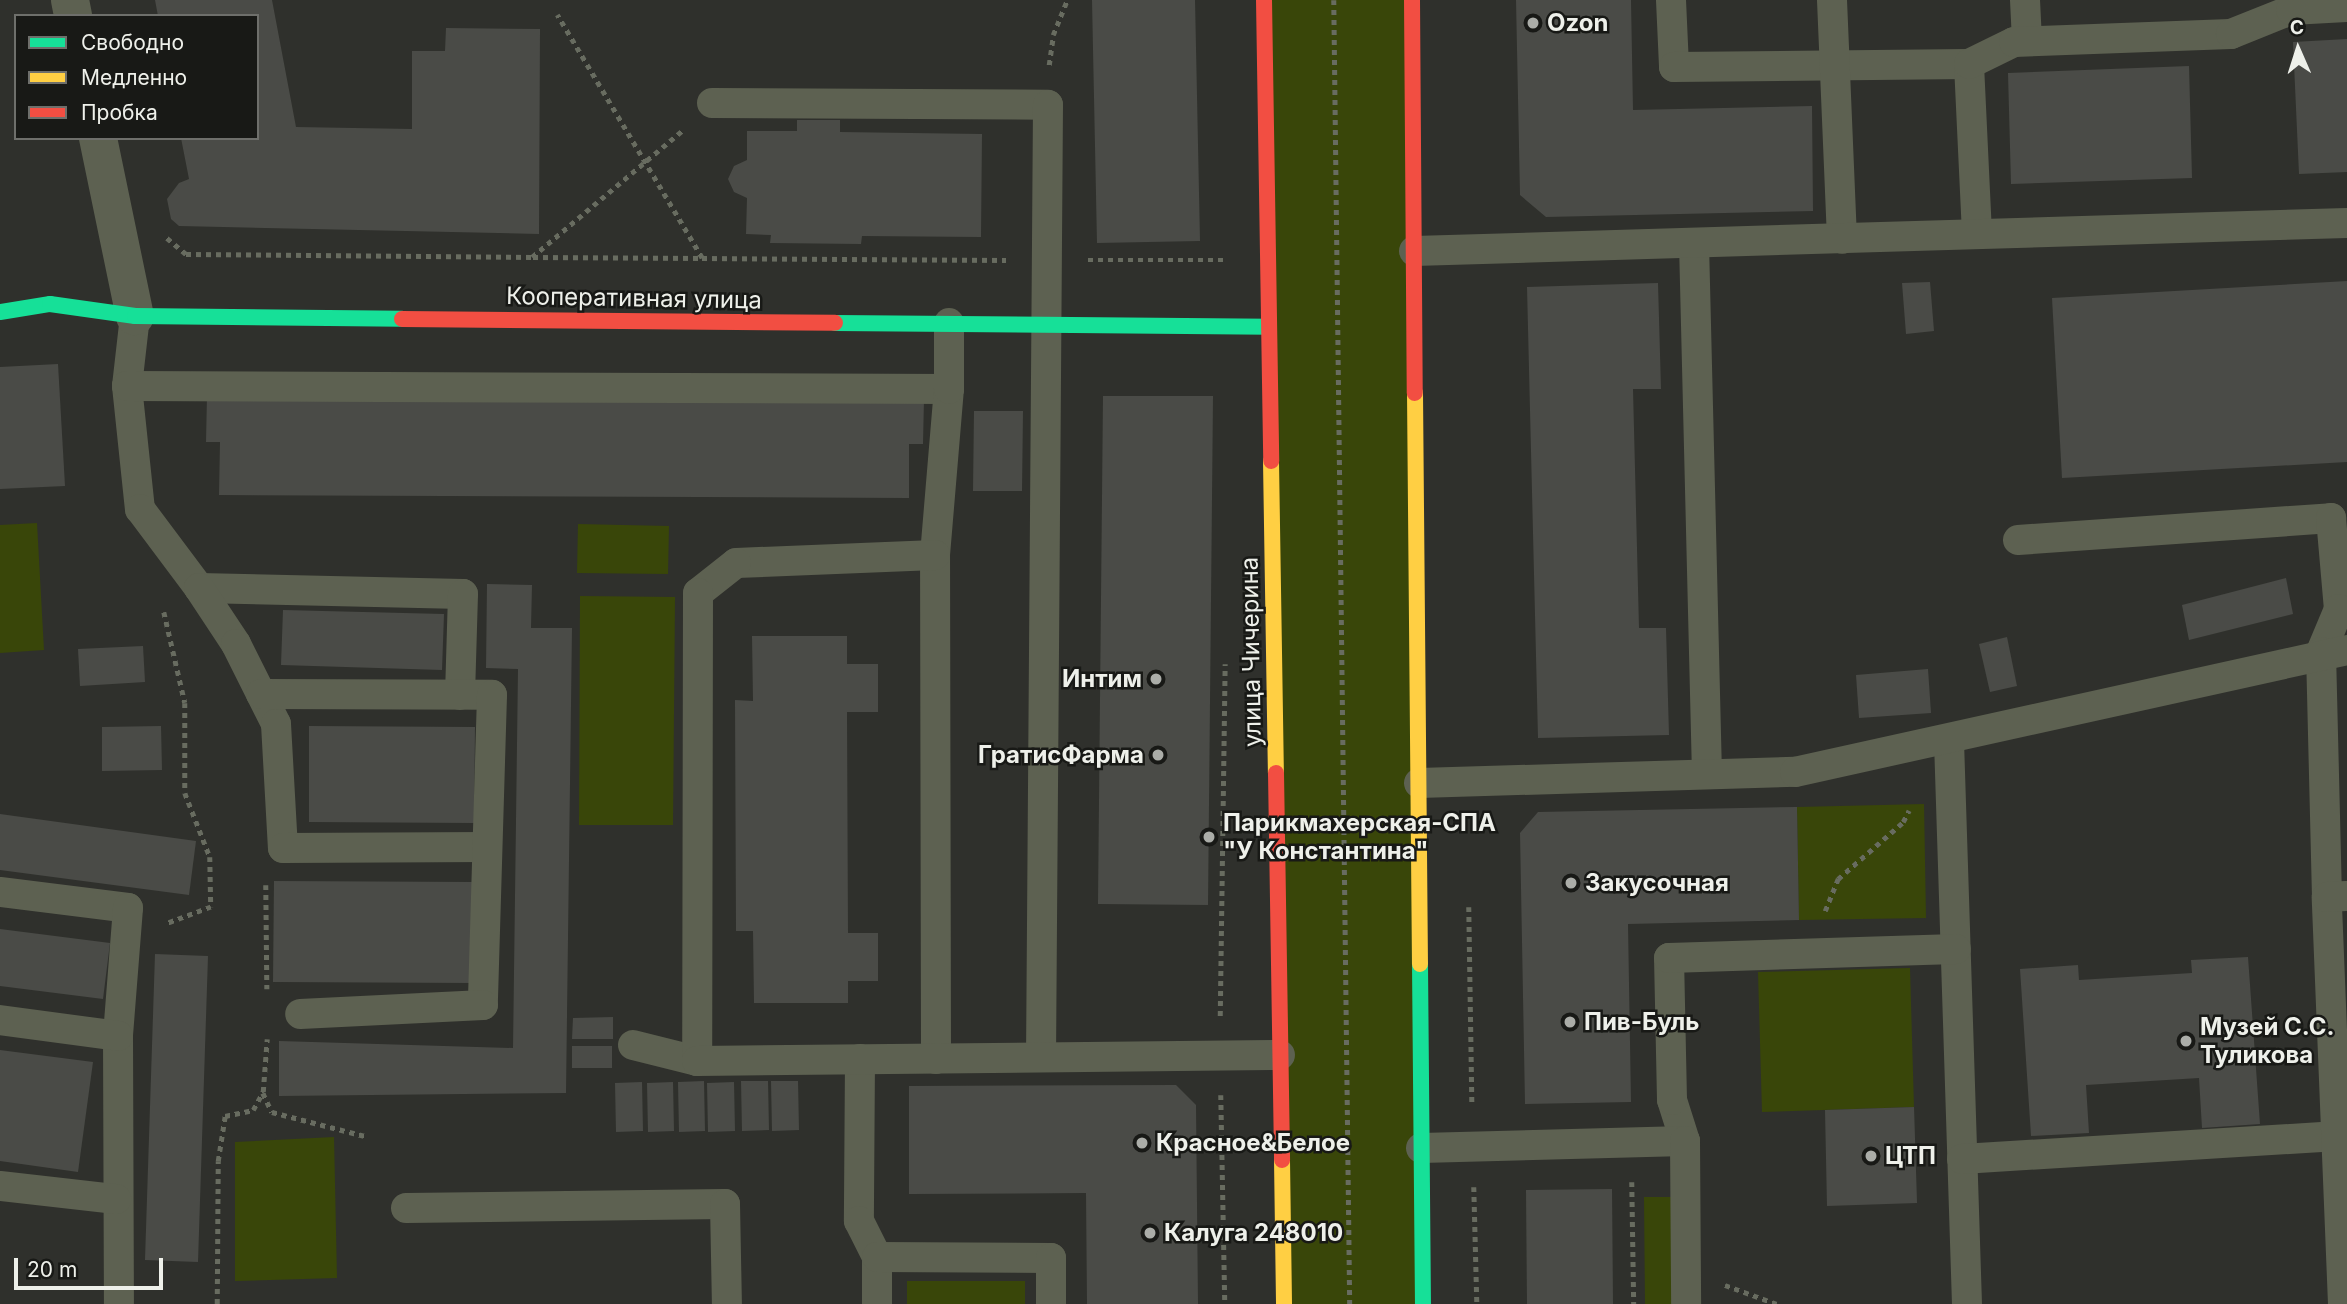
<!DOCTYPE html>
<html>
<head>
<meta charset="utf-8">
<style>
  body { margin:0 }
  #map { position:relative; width:2347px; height:1304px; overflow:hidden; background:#2f302c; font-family:Inter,sans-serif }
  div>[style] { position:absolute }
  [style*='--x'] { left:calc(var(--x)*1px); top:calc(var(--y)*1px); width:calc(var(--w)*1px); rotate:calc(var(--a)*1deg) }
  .green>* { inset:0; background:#394609 }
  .building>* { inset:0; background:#4a4b47 }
  .path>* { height:4.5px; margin-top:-2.25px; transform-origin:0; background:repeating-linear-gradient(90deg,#686c60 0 5px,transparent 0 10px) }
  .lane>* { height:30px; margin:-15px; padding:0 15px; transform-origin:15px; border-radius:15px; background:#5d6151 }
  .street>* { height:38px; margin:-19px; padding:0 19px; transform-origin:19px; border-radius:19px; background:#5d6151 }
  .fast>* { height:16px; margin:-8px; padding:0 8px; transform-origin:8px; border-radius:8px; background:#16e098 }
  .slow>* { height:16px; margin:-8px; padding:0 8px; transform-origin:8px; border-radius:8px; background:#ffcf43 }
  .jam>* { height:16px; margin:-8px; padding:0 8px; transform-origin:8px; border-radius:8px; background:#f24e42 }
  .dots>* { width:19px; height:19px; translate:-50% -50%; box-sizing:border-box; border:4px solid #181916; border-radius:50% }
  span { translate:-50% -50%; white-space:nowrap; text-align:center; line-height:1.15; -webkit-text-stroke:5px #181916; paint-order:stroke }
  .poi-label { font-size:24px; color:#eef0ea; font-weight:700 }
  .left { translate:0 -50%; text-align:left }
  .right { translate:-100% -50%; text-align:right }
  .street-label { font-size:24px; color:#eef0ea }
  .legend { position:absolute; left:14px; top:14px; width:245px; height:126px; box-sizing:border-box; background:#181916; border:2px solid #6e6f6b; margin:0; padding:9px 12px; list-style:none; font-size:21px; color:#eef0ea }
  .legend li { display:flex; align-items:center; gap:14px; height:35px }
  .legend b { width:35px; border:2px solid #6e6f6b }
  .north { position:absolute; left:2263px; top:14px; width:70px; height:70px; -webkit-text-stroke:5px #181916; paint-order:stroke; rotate:357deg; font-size:19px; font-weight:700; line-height:28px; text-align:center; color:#eef0ea }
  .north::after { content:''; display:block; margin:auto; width:24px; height:32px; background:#eef0ea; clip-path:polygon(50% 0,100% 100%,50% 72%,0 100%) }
  .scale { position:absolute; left:14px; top:1258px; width:149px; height:32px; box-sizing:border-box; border:4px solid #eef0ea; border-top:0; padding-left:9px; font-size:21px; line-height:24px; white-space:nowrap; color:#eef0ea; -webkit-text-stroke:5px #181916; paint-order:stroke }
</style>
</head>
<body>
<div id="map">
  <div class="green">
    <i style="clip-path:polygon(1261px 0,1412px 0,1423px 1304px,1277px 1304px)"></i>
    <i style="clip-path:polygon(37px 523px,44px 650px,0 653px,0 525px)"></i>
    <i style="clip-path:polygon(578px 524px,669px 526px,668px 574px,577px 573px)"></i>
    <i style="clip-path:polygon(580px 596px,675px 597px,673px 825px,579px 825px)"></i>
    <i style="clip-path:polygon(1924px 804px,1926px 918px,1799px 920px,1797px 807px)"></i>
    <i style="clip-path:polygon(1910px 968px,1914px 1107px,1762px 1112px,1758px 972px)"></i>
    <i style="clip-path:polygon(334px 1137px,337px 1278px,235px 1281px,235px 1142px)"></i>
    <i style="clip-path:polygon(1644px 1197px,1674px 1197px,1674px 1304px,1645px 1304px)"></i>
    <i style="clip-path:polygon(907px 1281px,1025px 1281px,1025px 1304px,907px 1304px)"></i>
  </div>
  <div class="building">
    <i style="clip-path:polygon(155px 0,272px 0,296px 127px,412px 129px,412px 51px,445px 51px,446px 28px,540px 29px,539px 234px,179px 226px,171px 219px,167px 199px,179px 183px,189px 179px,181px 138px,257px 138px,257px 16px,158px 16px)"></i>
    <i style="clip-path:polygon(1092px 0,1195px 0,1200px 241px,1097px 243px)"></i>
    <i style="clip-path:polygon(1516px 0,1631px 0,1633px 110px,1812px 106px,1813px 211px,1546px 217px,1520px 195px)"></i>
    <i style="clip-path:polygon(2347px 39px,2347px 172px,2299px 174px,2293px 42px)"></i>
    <i style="clip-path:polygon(2189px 66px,2192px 178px,2011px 184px,2008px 73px)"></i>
    <i style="clip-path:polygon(797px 120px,840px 120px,840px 132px,982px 134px,981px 237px,862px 236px,861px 244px,770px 243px,771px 235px,746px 234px,747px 198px,734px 192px,728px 179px,734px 166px,747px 160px,747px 131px,797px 131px)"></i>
    <i style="clip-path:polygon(2347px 281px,2347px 462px,2062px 478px,2052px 298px)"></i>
    <i style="clip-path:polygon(1930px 282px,1934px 331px,1906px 334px,1902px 283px)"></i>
    <i style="clip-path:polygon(1658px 283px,1661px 389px,1633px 389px,1639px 628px,1666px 628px,1669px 735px,1538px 738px,1527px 287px)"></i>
    <i style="clip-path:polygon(58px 364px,65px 486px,0 489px,0 367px)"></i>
    <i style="clip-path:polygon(207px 395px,924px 399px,923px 444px,909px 444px,909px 498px,219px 495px,220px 442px,206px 442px)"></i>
    <i style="clip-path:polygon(1103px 396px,1213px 396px,1208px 905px,1098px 904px)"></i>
    <i style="clip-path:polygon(974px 411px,1023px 411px,1022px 491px,973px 491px)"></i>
    <i style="clip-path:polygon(2286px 578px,2293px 614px,2189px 640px,2182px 605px)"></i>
    <i style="clip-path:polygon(487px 584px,532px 585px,531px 628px,572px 628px,566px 1093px,279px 1096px,279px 1041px,513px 1048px,518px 669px,486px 668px)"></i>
    <i style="clip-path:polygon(283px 610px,444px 614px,442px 670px,281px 665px)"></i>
    <i style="clip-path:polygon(752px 636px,847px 636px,847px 664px,878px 664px,878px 712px,847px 712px,848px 933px,878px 933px,878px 981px,848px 981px,848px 1003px,754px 1003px,753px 931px,736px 931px,735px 700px,753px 701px)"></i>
    <i style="clip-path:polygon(2007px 637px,2017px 686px,1990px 692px,1979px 644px)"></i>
    <i style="clip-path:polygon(143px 646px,145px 682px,80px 686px,78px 649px)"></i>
    <i style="clip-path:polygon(1928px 669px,1931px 713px,1859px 718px,1856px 675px)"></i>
    <i style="clip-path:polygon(161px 726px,162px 770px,102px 771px,102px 727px)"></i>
    <i style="clip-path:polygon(309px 726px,475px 727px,474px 823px,309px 822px)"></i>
    <i style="clip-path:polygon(1797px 807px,1799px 920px,1628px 924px,1631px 1102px,1525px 1104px,1520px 833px,1538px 812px)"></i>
    <i style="clip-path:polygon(0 814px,196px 841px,189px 895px,0 870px)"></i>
    <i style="clip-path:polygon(274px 881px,474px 882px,473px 983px,273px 982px)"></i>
    <i style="clip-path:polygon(0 929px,110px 943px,103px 999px,0 986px)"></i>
    <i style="clip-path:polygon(155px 954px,208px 956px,198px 1262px,145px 1260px)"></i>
    <i style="clip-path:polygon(2248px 957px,2260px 1124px,2202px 1128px,2199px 1078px,2086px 1085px,2089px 1133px,2031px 1136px,2020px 969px,2078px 965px,2079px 980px,2192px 973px,2191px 960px)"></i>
    <i style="clip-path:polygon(613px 1017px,613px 1039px,572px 1039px,573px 1018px)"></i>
    <i style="clip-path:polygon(572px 1046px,612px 1046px,612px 1068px,572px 1068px)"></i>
    <i style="clip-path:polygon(0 1050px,93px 1062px,78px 1172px,0 1161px)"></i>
    <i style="clip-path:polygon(704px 1081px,705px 1131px,679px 1132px,678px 1082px)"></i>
    <i style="clip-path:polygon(741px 1081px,768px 1081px,769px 1130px,742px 1131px)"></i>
    <i style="clip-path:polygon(771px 1081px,798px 1081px,799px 1130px,772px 1131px)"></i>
    <i style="clip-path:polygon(642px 1082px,643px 1131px,616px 1132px,615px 1083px)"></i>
    <i style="clip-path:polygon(673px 1082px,674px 1131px,648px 1132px,647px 1083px)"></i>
    <i style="clip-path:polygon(734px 1082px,735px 1131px,708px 1132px,707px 1083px)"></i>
    <i style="clip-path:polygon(1176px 1085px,1196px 1105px,1198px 1304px,1087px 1304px,1086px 1193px,909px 1194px,909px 1086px)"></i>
    <i style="clip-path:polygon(1914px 1107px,1917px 1203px,1827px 1206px,1825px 1110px)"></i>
    <i style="clip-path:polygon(1612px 1189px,1613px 1304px,1527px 1304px,1526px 1190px)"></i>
  </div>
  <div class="path">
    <i style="--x:1334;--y:0;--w:1304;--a:89.3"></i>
    <i style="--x:1049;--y:65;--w:30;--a:-82"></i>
    <i style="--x:1053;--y:35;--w:38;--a:-68"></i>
    <i style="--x:167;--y:238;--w:25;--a:40"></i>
    <i style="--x:186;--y:254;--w:346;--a:0.5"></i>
    <i style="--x:532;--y:257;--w:197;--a:-40.1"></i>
    <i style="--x:533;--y:257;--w:169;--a:0.3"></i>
    <i style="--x:702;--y:258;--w:283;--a:-120.8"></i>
    <i style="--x:702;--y:258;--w:304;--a:0.4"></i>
    <i style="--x:1088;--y:260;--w:135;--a:0"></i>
    <i style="--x:164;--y:612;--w:93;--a:77"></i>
    <i style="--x:185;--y:703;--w:90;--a:90"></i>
    <i style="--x:185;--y:793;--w:69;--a:68.7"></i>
    <i style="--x:210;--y:857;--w:50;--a:88.9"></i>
    <i style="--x:211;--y:907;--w:46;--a:159.6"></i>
    <i style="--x:266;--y:885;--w:104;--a:89.4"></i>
    <i style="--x:1469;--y:907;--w:198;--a:89.1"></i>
    <i style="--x:1825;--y:911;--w:35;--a:-68"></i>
    <i style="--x:1838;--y:879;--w:86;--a:-41.2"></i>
    <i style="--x:1903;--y:822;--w:13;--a:-63"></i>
    <i style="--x:1220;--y:1016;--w:352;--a:-89.2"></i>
    <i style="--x:263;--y:1093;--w:21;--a:65"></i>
    <i style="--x:272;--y:1112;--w:96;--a:14.5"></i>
    <i style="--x:1221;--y:1095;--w:209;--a:88.9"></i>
    <i style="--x:1632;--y:1182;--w:122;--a:89.1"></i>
    <i style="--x:1474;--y:1187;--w:117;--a:88.5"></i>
    <i style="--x:1725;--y:1285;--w:55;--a:20.1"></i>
    <i style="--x:217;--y:1304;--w:143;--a:-89.6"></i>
    <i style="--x:218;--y:1161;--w:46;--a:-81.2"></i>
    <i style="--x:225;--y:1116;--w:29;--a:-12"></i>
    <i style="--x:253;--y:1110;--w:21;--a:-61"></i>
    <i style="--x:263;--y:1092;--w:53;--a:-85.7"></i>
  </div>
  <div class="lane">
    <i style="--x:1671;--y:0;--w:67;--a:87.4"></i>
    <i style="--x:1674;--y:67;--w:295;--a:-0.6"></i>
    <i style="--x:1832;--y:0;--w:239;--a:87.6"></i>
    <i style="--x:2025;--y:0;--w:41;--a:87.2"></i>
    <i style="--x:712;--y:103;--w:336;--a:0.3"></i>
    <i style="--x:1048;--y:105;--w:952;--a:90.42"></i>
    <i style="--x:1977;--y:234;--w:170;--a:-92.7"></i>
    <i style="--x:1969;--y:64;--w:50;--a:-26.1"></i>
    <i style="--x:2014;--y:42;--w:217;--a:-2.1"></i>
    <i style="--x:2231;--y:34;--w:65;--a:-21.8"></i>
    <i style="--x:2291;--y:10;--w:56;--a:-3.1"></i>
    <i style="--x:1694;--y:243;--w:531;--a:88.6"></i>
    <i style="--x:1414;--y:251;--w:933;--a:-1.72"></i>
    <i style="--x:135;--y:316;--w:70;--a:96.5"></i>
    <i style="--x:127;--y:386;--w:124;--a:84"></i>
    <i style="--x:140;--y:509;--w:99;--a:53.2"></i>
    <i style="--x:199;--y:588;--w:264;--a:1.3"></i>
    <i style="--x:463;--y:594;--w:101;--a:91.7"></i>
    <i style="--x:127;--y:386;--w:822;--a:0.21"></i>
    <i style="--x:2018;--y:540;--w:314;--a:-4"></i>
    <i style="--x:2331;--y:518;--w:91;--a:85"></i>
    <i style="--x:2339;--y:609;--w:47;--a:112.7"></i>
    <i style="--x:2321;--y:652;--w:245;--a:88.6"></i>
    <i style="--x:935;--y:555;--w:167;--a:-85.2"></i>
    <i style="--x:949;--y:389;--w:66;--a:-90"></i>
    <i style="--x:199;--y:588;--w:67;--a:56.5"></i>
    <i style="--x:236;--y:644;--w:89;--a:63.4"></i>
    <i style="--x:276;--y:724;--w:124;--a:86.8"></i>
    <i style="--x:283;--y:848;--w:204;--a:-0.3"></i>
    <i style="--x:261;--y:694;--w:231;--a:0.2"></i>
    <i style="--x:492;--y:695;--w:310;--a:91.7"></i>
    <i style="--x:483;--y:1005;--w:183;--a:177.2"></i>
    <i style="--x:1949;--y:741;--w:563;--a:88.17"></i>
    <i style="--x:1419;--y:783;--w:376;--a:-1.7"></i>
    <i style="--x:1795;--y:772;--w:565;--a:-12.46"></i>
    <i style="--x:0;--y:892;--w:129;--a:7.1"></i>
    <i style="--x:128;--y:908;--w:128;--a:94.5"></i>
    <i style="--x:118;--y:1036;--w:268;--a:89.8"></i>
    <i style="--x:0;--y:1020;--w:119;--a:7.7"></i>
    <i style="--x:633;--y:1045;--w:66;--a:14"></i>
    <i style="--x:860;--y:1059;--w:162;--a:90.4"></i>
    <i style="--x:859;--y:1221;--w:40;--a:63.4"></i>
    <i style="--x:936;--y:1059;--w:504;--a:-90.11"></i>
    <i style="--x:935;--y:555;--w:199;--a:177.7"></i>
    <i style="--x:736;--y:563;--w:48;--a:141.7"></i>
    <i style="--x:698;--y:593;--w:468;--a:90.1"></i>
    <i style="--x:697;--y:1061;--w:583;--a:-0.59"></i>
    <i style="--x:1685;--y:1141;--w:43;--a:-107.6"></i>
    <i style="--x:1672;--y:1100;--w:142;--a:-91.2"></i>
    <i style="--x:1669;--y:958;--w:287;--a:-1.8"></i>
    <i style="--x:1421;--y:1148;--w:264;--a:-1.5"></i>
    <i style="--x:1685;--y:1141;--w:163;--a:89.6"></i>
    <i style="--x:1962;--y:1159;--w:376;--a:-3.5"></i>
    <i style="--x:0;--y:1186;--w:117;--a:6.4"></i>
    <i style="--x:406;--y:1208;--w:319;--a:-0.7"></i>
    <i style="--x:725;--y:1204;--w:100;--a:88.9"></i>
    <i style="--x:877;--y:1304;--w:47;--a:-90"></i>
    <i style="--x:877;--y:1257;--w:174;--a:0.3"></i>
    <i style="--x:1051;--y:1258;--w:46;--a:90"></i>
    <i style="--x:2343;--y:1304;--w:407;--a:-92.3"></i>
    <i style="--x:2327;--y:897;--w:19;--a:-3"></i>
  </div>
  <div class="street">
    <i style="--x:70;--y:0;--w:16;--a:79"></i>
    <i style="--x:98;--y:138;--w:182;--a:78.3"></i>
  </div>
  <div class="fast">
    <i style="--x:0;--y:312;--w:51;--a:-9.1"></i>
    <i style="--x:50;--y:304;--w:86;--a:8"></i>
    <i style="--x:135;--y:316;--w:267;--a:0.6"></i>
    <i style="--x:835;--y:323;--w:434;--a:0.5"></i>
    <i style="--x:1420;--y:964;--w:340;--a:89.5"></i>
  </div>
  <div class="slow">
    <i style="--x:1415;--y:393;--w:571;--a:89.5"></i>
    <i style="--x:1271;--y:461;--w:312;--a:89.1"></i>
    <i style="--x:1282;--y:1160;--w:144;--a:89.2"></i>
  </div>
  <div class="jam">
    <i style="--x:1264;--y:0;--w:461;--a:89.1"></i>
    <i style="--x:1412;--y:0;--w:393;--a:89.6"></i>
    <i style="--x:402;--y:319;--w:433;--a:0.5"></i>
    <i style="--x:1276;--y:773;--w:387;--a:89.1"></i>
  </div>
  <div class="dots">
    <i style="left:1533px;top:23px;background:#abada8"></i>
    <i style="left:1156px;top:679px;background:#abada8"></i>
    <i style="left:1158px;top:755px;background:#abada8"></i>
    <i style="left:1209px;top:837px;background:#abada8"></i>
    <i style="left:1571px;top:883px;background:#abada8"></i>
    <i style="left:1570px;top:1022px;background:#abada8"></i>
    <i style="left:2186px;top:1041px;background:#abada8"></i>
    <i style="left:1142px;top:1143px;background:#abada8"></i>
    <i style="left:1871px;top:1156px;background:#abada8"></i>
    <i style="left:1150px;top:1233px;background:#abada8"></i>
  </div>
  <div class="poi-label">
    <span class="left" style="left:1547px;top:23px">Ozon</span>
    <span class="right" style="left:1142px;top:679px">Интим</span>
    <span class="right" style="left:1144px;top:755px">ГратисФарма</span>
    <span class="left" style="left:1223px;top:837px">Парикмахерская-СПА<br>"У Константина"</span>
    <span class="left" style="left:1585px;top:883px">Закусочная</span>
    <span class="left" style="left:1584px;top:1022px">Пив-Буль</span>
    <span class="left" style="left:2200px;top:1041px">Музей С.С.<br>Туликова</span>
    <span class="left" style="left:1156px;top:1143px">Красное&amp;Белое</span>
    <span class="left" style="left:1885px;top:1156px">ЦТП</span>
    <span class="left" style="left:1164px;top:1233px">Калуга 248010</span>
  </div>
  <div class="street-label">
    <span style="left:634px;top:298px;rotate:1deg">Кооперативная улица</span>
    <span style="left:1251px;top:652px;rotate:-91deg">улица Чичерина</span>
  </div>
  <ul class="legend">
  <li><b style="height:9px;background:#16e098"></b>Свободно</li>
  <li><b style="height:9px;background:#ffcf43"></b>Медленно</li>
  <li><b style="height:9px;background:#f24e42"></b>Пробка</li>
  </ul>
  <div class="north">С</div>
  <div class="scale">20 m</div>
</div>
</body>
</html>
